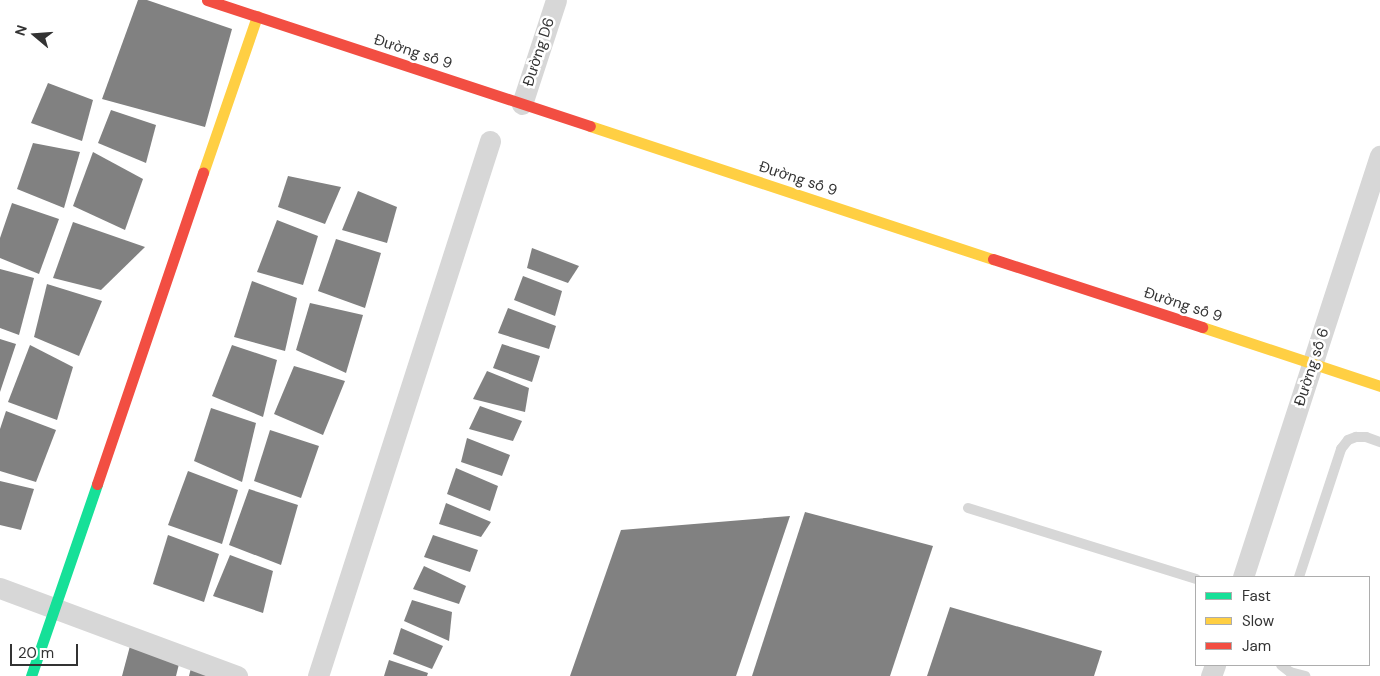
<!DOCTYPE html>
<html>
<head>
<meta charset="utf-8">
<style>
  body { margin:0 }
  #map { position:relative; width:1380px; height:676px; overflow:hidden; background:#fff; font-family:"DM Sans",sans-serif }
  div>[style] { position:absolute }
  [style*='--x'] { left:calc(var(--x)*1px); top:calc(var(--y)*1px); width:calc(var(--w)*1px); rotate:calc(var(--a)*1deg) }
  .building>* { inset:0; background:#818181 }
  .lane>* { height:10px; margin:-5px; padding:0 5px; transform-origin:5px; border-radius:5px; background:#d7d7d7 }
  .street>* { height:21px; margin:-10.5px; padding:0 10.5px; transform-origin:10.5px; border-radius:10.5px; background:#d7d7d7 }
  .fast>* { height:11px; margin:-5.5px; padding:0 5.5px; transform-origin:5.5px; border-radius:5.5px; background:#16e098 }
  .slow>* { height:11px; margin:-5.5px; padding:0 5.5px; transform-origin:5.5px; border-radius:5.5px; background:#ffcf43 }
  .jam>* { height:11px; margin:-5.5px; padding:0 5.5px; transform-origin:5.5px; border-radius:5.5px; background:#f24e42 }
  span { translate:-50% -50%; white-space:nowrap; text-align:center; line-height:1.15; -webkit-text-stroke:5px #fff; paint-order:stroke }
  .street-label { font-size:15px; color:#333 }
  .legend { position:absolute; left:1195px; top:576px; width:175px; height:90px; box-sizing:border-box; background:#fff; border:1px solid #adadad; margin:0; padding:6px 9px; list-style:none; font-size:15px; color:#333 }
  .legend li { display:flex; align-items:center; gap:10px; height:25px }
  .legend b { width:25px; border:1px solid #adadad }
  .north { position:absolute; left:10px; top:10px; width:50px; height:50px; -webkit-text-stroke:4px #fff; paint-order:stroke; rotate:288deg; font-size:14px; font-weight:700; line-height:20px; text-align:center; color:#333 }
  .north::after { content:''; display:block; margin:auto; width:18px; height:22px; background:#333; clip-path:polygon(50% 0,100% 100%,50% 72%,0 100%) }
  .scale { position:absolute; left:10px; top:644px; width:68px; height:22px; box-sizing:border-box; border:2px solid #333; border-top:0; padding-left:6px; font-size:15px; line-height:18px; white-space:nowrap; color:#333; -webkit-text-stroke:4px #fff; paint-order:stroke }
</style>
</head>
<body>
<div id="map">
  <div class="building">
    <i style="clip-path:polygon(138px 0,147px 0,232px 29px,205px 127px,102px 99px)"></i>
    <i style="clip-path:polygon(48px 83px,93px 100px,82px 141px,31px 123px)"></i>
    <i style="clip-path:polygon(111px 110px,156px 125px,146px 163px,98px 143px)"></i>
    <i style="clip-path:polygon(33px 143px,80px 152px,64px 208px,17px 189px)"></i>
    <i style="clip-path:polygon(93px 152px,143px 179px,125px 230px,73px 206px)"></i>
    <i style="clip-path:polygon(288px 176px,341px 187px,325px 224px,278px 207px)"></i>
    <i style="clip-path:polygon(358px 191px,397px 207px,387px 243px,342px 230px)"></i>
    <i style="clip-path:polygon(12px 203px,59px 219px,39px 274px,0 258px,0 238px)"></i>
    <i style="clip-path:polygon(277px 220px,318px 236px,303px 285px,257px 272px)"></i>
    <i style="clip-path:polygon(73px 222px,145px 247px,101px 290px,53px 278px)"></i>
    <i style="clip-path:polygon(336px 239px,381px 253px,365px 308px,318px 291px)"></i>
    <i style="clip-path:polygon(532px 248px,579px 266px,568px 283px,527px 268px)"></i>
    <i style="clip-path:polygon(0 269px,34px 278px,19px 335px,0 328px)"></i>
    <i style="clip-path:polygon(523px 276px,562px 291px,555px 316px,514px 300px)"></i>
    <i style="clip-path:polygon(252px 281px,297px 298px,285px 351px,234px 337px)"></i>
    <i style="clip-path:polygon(47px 284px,102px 301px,79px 356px,34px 337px)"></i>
    <i style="clip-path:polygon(310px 303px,363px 315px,346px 373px,296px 350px)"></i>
    <i style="clip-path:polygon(508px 308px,556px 326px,549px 349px,498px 333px)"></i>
    <i style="clip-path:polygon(0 339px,16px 344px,0 392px)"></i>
    <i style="clip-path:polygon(502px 344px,540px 356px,532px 382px,493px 368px)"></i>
    <i style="clip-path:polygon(30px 345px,73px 367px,57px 420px,8px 402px)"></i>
    <i style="clip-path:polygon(232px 345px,277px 360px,263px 417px,212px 396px)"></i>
    <i style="clip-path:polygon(294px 366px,345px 381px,323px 435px,274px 414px)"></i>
    <i style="clip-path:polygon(487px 371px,529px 388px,525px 412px,473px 399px)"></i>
    <i style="clip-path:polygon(480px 406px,522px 421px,513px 441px,469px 429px)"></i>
    <i style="clip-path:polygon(211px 408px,256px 423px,242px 482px,194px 461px)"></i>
    <i style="clip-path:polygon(6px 411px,56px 430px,36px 482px,0 471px,0 429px)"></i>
    <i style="clip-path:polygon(270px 430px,319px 446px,301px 498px,254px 481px)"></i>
    <i style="clip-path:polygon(467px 438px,510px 455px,502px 476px,461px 462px)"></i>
    <i style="clip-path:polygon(456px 468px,498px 486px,490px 511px,447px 494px)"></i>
    <i style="clip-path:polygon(188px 471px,238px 490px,222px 544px,168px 525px)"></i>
    <i style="clip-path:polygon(0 481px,34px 489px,21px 530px,0 525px)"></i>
    <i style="clip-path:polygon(249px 489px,298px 505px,281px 565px,229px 545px)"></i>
    <i style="clip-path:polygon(446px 503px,491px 522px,481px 537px,439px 524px)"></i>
    <i style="clip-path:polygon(805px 512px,933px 546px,890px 676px,752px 676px)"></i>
    <i style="clip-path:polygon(790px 516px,736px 676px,570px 676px,621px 530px)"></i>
    <i style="clip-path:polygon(168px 535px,219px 554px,204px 602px,153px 584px)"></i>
    <i style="clip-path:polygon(433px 535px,478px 550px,470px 572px,424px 557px)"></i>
    <i style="clip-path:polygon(230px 555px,273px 571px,263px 613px,213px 596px)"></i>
    <i style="clip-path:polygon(424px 566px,466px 586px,459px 604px,413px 589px)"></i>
    <i style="clip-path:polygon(412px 600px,452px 612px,449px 641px,404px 621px)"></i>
    <i style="clip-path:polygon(950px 607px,1102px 651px,1094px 676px,927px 676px)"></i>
    <i style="clip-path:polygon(401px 628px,443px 646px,432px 669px,393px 654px)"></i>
    <i style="clip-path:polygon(130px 646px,179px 664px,176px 676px,122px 676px)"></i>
    <i style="clip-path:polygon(389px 660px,428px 673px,427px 676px,384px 676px)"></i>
    <i style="clip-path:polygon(191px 668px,214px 676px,189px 676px)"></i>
  </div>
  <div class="lane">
    <i style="--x:968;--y:508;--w:239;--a:17.3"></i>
    <i style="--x:1299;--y:577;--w:135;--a:-71.8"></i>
    <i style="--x:1341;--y:449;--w:11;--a:-52"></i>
    <i style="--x:1348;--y:440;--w:9;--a:-21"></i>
    <i style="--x:1356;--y:437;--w:10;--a:0"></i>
    <i style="--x:1366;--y:437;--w:15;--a:20"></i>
    <i style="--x:1281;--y:665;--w:11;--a:38"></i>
    <i style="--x:1290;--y:672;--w:16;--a:15"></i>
  </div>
  <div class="street">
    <i style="--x:522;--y:104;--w:109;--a:-71.9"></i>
    <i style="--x:1243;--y:577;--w:443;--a:-72"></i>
    <i style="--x:0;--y:588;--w:253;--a:20.4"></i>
    <i style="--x:318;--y:676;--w:562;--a:-72.18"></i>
    <i style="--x:1211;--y:676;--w:12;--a:-70"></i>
  </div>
  <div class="fast">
    <i style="--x:31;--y:676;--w:203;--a:-71"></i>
  </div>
  <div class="slow">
    <i style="--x:590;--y:126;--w:424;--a:18.3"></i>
    <i style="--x:203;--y:173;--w:166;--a:-71"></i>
    <i style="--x:1202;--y:327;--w:188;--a:18.3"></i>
  </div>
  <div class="jam">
    <i style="--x:207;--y:0;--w:403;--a:18.2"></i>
    <i style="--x:993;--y:259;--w:220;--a:18"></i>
    <i style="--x:97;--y:484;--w:329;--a:-71.2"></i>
  </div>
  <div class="street-label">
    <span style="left:413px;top:52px;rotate:18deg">Đường số 9</span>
    <span style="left:539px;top:52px;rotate:-72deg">Đường D6</span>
    <span style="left:798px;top:179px;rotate:18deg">Đường số 9</span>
    <span style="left:1183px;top:305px;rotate:18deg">Đường số 9</span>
    <span style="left:1312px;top:367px;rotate:-72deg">Đường số 6</span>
  </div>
  <ul class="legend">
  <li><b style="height:6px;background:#16e098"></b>Fast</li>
  <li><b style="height:6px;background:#ffcf43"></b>Slow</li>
  <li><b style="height:6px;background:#f24e42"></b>Jam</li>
  </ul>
  <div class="north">N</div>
  <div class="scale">20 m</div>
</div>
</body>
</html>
